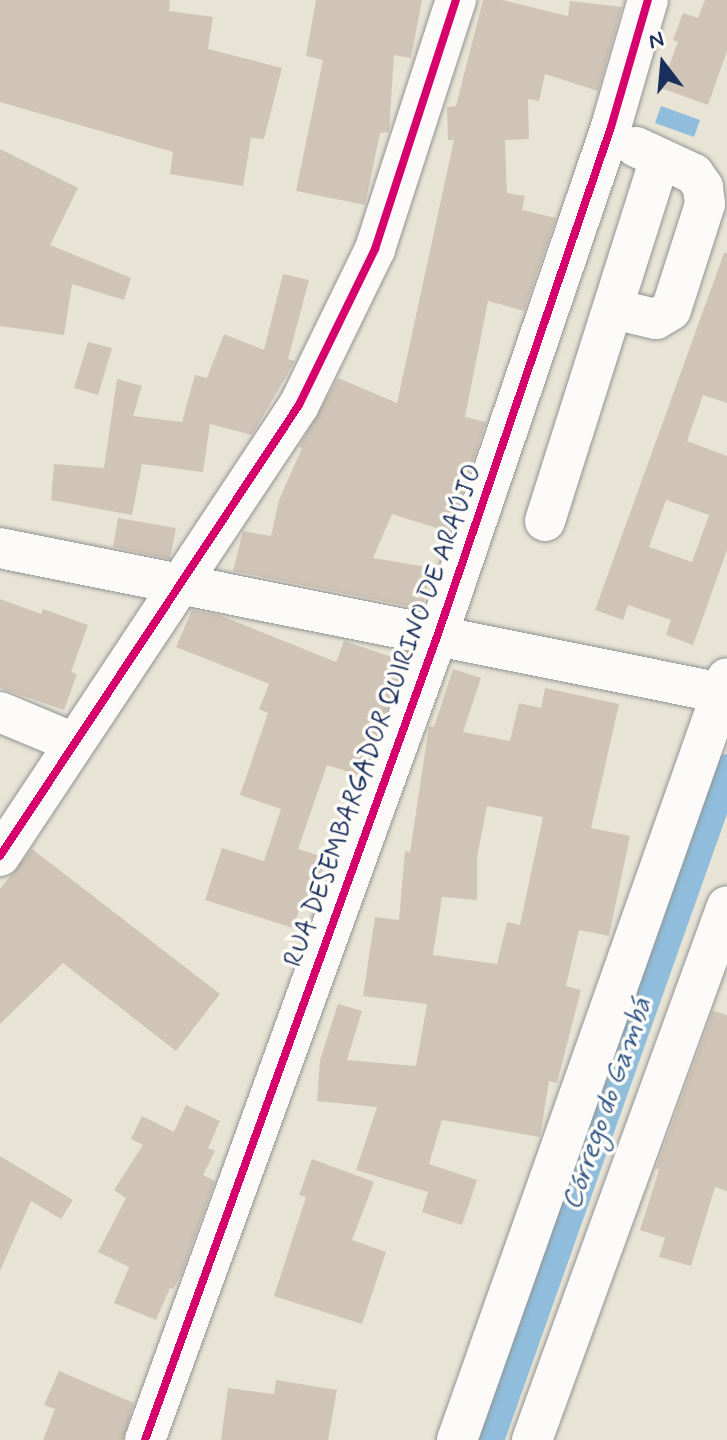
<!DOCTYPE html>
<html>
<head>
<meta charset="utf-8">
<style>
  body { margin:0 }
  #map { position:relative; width:727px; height:1440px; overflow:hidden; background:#e8e4d5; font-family:Mynerve,sans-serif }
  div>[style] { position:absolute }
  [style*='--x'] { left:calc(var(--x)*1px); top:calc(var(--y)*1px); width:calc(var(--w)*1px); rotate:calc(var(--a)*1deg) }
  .water>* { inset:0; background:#8fbddb }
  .canal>* { height:30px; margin:-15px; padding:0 15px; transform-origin:15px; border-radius:15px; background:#8fbddb }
  .building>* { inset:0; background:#d0c4b7 }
  .roads { filter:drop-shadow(0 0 2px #929494) drop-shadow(0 0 2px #929494) }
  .minor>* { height:40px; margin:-20px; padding:0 20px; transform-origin:20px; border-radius:20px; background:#fcfbf9 }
  .cycleway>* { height:8px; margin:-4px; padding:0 4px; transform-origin:4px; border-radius:4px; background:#d6006c }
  span { translate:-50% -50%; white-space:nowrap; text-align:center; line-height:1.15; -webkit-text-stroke:7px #fdfcf7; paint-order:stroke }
  .street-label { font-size:26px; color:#1b2f5e }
  .water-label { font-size:28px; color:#365b8b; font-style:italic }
  .north { position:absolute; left:623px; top:24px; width:80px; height:80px; -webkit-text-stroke:6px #fdfcf7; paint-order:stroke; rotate:344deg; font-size:22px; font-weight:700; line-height:32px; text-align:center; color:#1b2f5e }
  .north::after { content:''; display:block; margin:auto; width:28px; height:36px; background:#1b2f5e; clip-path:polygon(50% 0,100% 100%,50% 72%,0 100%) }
</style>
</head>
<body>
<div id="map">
  <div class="water">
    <i style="clip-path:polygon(661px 106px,700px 120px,694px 137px,655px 123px)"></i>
  </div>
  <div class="canal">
    <i style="--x:489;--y:1440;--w:712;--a:-70.47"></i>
  </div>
  <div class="building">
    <i style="clip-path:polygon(0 0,170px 0,169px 11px,213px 17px,208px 49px,282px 68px,264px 139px,251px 138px,243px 186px,170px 174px,173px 152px,0 102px)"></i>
    <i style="clip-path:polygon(316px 0,422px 0,411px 58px,394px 55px,389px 132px,380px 133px,365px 205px,296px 191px,323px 60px,306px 56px)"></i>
    <i style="clip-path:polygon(483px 0,502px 0,568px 16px,570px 1px,622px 7px,598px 91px,545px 74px,539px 101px,528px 99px,529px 139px,505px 140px,507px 193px,525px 196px,522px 210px,556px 218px,524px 311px,488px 301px,465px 417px,486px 422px,449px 532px,392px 514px,373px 558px,432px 568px,422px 609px,233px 571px,243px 531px,271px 536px,279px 500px,302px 448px,299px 447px,338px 378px,397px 403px,454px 140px,448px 140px,447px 107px,456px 106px)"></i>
    <i style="clip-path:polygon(705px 0,727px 0,727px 51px,708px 105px,661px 88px,678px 42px,673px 40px,683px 13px,698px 18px)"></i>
    <i style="clip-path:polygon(0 149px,78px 188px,50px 245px,131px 278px,124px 300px,72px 284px,64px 335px,0 326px)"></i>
    <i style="clip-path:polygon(evenodd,724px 253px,727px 253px,727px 403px,703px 395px,687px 441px,727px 456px,727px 550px,693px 645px,666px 635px,671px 620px,628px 605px,623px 620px,595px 610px,724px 253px,666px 500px,709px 515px,692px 562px,649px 547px,666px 500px)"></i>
    <i style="clip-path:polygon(283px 274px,309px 280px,288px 359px,295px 361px,252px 435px,210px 424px,203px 472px,142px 464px,132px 515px,51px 500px,54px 464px,104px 468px,117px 379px,142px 386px,133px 416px,182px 422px,195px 375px,207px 378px,224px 334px,264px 350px)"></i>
    <i style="clip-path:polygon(88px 342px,112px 348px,98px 395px,74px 388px)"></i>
    <i style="clip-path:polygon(118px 518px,176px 528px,170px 559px,113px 547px)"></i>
    <i style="clip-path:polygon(0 599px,41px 614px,43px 609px,88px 625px,71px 672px,77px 674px,64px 710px,0 688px)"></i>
    <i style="clip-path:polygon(192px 610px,219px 615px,336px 662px,344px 641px,404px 661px,362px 776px,327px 765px,298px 849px,326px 858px,311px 902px,303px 899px,293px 928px,205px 900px,222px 848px,264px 861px,281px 809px,240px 795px,268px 713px,259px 709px,269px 684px,176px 647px)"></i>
    <i style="clip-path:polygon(evenodd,453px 669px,481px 678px,463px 732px,510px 741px,519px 703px,541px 708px,545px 688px,619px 704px,591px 828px,630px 836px,609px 936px,579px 930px,566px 986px,581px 990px,557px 1083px,549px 1081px,540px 1137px,442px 1120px,429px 1164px,477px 1180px,462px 1225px,422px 1212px,428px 1192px,356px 1170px,377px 1107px,317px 1101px,320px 1060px,338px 1004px,362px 1011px,347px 1060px,416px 1066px,427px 1004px,363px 996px,375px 917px,399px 920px,405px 851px,410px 852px,429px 726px,434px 727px,453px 669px,487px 806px,543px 817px,520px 925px,507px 922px,497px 964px,433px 955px,442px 897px,477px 900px,477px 857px,487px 806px)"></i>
    <i style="clip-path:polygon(32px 849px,220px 994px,176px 1051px,63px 963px,0 1024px,0 889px)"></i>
    <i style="clip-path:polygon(713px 1011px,727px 1015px,727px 1191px,715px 1187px,691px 1266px,659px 1257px,665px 1238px,640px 1230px,659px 1170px,656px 1168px)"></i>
    <i style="clip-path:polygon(186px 1105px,220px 1121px,208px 1148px,215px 1151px,203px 1175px,215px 1181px,181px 1275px,173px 1289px,170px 1288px,156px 1320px,114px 1303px,129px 1267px,98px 1252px,126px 1198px,114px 1190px,143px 1145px,131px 1139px,142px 1116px,174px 1132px)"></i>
    <i style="clip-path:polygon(0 1156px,73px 1200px,61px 1219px,31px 1201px,0 1271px)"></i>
    <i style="clip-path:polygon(312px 1159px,374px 1182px,352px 1240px,386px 1252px,362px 1324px,274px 1296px,306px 1197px,299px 1195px)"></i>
    <i style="clip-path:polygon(59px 1371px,134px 1403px,123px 1440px,43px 1440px,55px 1409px,44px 1405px)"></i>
    <i style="clip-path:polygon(276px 1380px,337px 1390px,328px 1440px,221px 1440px,228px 1388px,274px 1394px)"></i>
  </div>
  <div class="roads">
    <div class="minor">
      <i style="--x:613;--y:309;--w:44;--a:13.1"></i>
      <i style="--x:656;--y:319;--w:17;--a:-31"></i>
      <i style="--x:671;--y:310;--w:111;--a:-72.2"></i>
      <i style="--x:705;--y:204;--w:17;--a:-97"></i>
      <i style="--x:703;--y:187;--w:16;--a:-125"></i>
      <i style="--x:694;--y:174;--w:64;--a:-155"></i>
      <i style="--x:545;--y:521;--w:380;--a:-72.4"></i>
      <i style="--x:0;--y:548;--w:742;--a:11.36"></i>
      <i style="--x:0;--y:712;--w:80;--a:22.7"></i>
      <i style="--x:0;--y:856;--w:541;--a:-56.46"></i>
      <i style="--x:299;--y:405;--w:174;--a:-64"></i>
      <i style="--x:375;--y:249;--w:262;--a:-72"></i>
      <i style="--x:145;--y:1440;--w:854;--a:-70.02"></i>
      <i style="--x:437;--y:637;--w:539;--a:-71.16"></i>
      <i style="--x:611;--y:127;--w:132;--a:-73.8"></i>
      <i style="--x:457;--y:1440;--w:808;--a:-70.49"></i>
      <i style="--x:532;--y:1440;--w:568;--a:-69.94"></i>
    </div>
  </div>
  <div class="cycleway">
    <i style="--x:0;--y:856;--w:541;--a:-56.46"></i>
    <i style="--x:299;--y:405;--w:174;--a:-64"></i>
    <i style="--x:375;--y:249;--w:262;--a:-72"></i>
    <i style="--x:145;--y:1440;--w:854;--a:-70.02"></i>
    <i style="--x:437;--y:637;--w:539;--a:-71.16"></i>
    <i style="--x:611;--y:127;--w:132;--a:-73.8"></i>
  </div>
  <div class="street-label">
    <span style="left:385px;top:716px;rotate:-70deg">RUA DESEMBARGADOR QUIRINO DE ARAÚJO</span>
  </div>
  <div class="water-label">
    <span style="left:608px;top:1104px;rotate:-71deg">Córrego do Gambá</span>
  </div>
  <div class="north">N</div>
</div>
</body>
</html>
